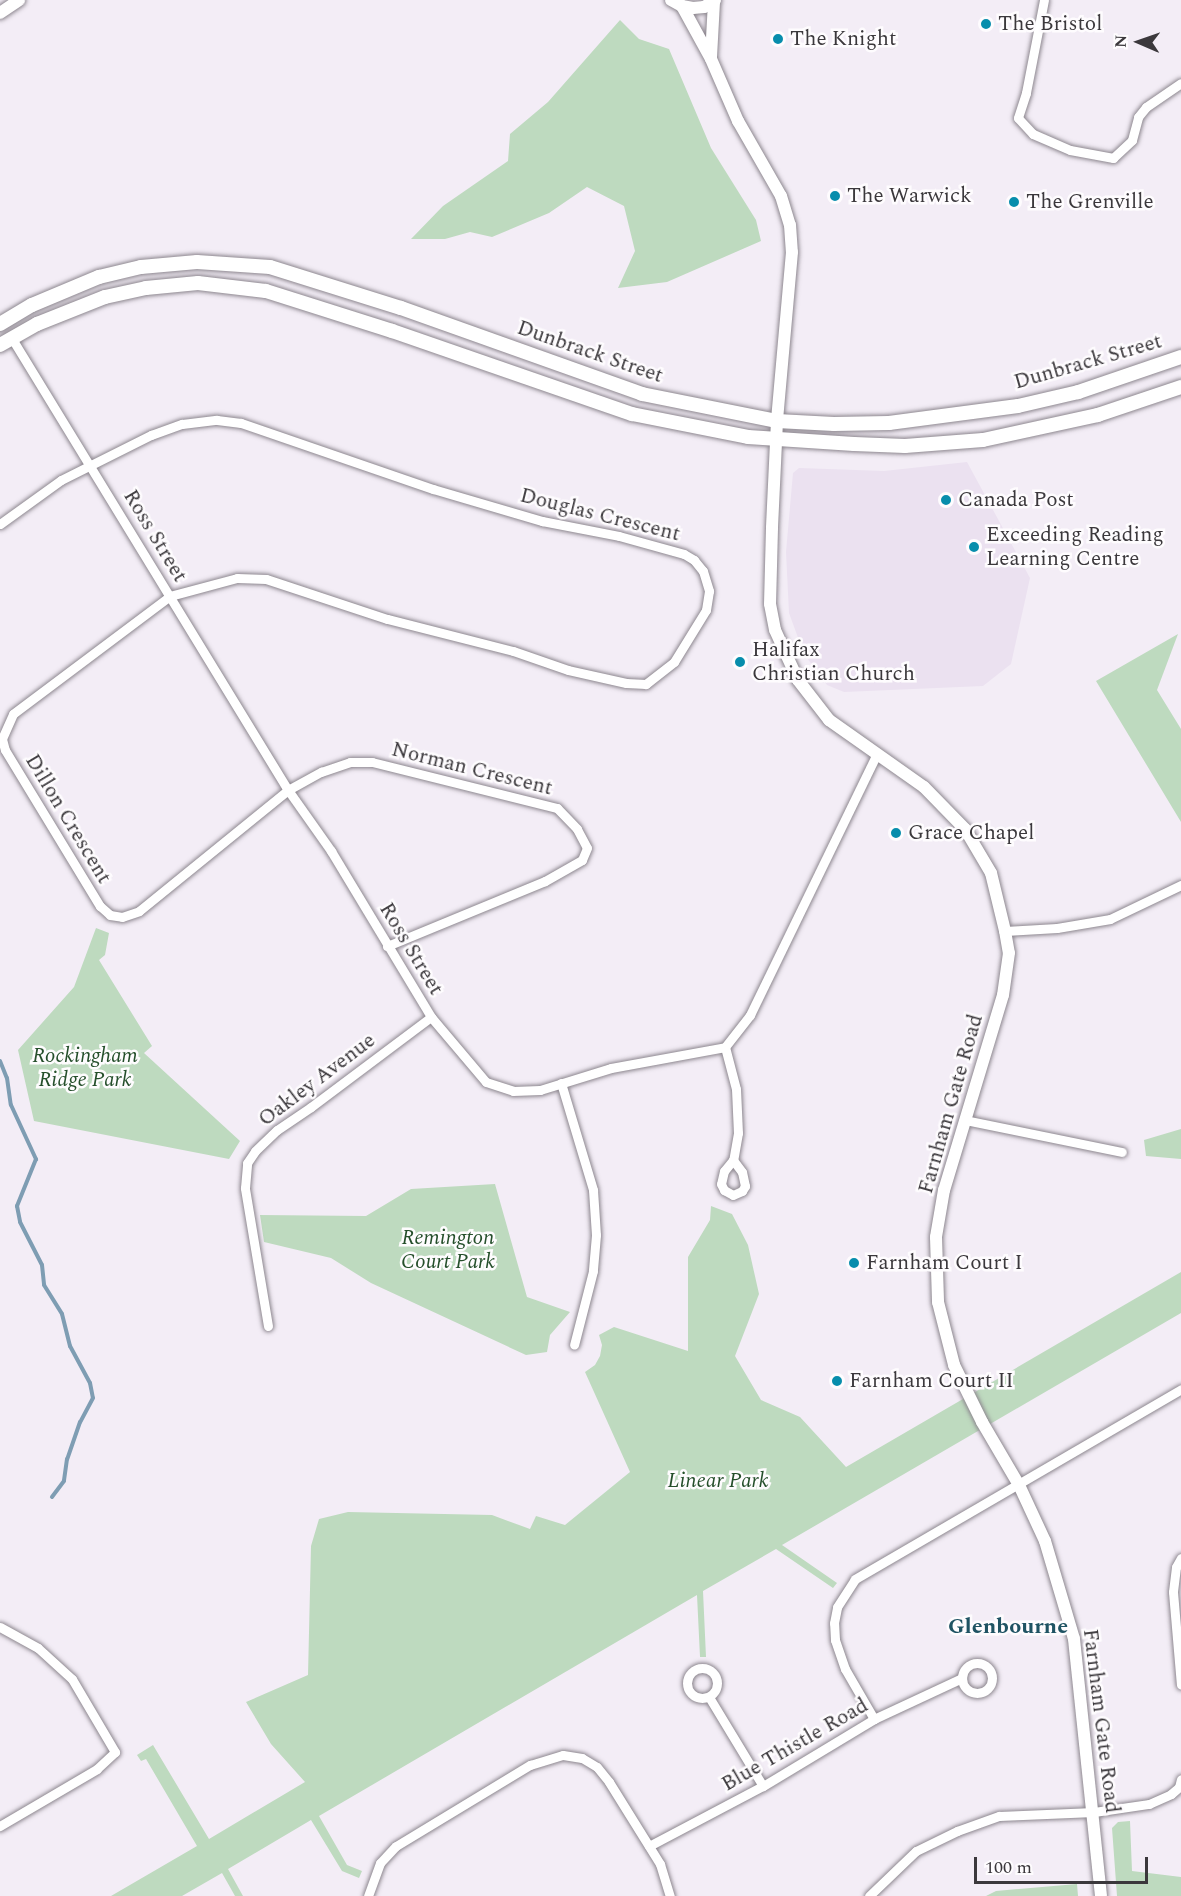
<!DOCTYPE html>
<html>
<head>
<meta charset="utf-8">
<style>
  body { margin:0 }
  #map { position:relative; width:1181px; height:1896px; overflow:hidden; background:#f3edf6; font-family:Spectral,serif }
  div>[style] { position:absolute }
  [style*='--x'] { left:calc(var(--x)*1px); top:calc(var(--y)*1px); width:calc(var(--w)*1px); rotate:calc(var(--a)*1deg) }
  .built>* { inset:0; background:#ebe1f0 }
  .green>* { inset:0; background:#bedabf }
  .stream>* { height:4px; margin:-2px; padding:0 2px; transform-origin:2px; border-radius:2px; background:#7e9db3 }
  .roads { filter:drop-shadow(0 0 2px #8d878f) drop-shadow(0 0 2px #8d878f) }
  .minor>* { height:9px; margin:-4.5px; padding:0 4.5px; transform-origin:4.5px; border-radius:4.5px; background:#fff }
  .minor>.ring { margin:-4.5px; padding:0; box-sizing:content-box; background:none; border:9px solid #fff; border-radius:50% }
  .tertiary>* { height:12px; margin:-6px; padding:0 6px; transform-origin:6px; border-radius:6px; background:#fff }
  .secondary>* { height:14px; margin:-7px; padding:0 7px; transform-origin:7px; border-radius:7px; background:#fff }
  .dots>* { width:16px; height:16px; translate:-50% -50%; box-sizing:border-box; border:3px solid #fefcfe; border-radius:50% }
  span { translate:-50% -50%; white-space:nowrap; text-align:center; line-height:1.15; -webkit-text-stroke:5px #fefcfe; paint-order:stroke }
  .poi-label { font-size:21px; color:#3b383c }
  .left { translate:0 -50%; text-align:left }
  .street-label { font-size:21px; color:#3b383c }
  .park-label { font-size:21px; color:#254f2b; font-style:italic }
  .neighbourhood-label { font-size:22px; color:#1f5363; font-weight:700 }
  .north { position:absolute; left:1109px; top:12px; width:60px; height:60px; -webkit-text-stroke:4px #fefcfe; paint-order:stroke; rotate:272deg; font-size:16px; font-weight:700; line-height:24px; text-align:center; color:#3b383c }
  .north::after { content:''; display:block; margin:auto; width:21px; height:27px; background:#3b383c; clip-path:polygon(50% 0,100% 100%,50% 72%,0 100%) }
  .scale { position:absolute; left:974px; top:1857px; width:174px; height:27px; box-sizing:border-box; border:3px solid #3b383c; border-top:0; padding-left:8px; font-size:18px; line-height:21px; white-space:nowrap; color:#3b383c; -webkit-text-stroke:4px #fefcfe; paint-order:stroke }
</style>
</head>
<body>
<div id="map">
  <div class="built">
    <i style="clip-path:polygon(967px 462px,1030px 578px,1011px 664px,983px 686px,844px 692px,827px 685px,804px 654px,789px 613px,786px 552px,793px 473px,799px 468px,884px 471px)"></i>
  </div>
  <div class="green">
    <i style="clip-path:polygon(620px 20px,639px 39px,669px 49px,711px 148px,756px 220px,761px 241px,667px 282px,618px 288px,635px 251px,624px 206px,587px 187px,549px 213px,492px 237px,470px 232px,445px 239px,411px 239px,443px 206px,508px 161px,510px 134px,548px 102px)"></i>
    <i style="clip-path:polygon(1178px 634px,1157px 690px,1181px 729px,1181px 822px,1096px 681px)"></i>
    <i style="clip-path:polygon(96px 928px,109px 933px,105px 955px,99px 960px,152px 1046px,144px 1053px,240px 1141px,229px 1159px,34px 1121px,18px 1050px,74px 987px)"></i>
    <i style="clip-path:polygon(1181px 1129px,1181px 1159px,1146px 1156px,1144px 1140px)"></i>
    <i style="clip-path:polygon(495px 1184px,527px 1297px,570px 1312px,550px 1335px,547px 1352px,526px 1355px,371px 1283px,331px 1258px,264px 1242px,260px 1215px,366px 1216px,411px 1189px)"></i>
    <i style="clip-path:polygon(711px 1206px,732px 1214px,748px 1245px,759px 1294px,735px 1356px,761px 1400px,800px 1417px,846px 1467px,1181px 1272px,1181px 1313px,782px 1545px,837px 1583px,833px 1588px,776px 1549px,703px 1591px,706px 1657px,700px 1657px,697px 1595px,319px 1816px,347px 1865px,362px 1871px,359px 1878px,342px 1871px,311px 1820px,228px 1869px,243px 1896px,235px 1896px,222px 1873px,182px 1896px,111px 1896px,197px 1846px,146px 1759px,141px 1761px,137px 1755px,153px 1745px,209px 1839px,305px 1782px,271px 1744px,246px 1702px,308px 1675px,311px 1546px,319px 1519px,348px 1512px,492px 1515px,530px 1529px,536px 1516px,565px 1525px,630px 1472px,585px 1372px,595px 1365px,600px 1356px,602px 1345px,599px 1335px,614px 1327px,688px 1351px,688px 1257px,710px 1220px)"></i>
    <i style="clip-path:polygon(1130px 1821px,1132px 1871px,1181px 1877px,1181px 1896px,1117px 1896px,1112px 1828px,1118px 1822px)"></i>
    <i style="clip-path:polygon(1077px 1884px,1078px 1896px,986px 1896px,996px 1891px)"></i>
  </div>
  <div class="stream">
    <i style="--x:0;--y:1061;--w:18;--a:68"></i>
    <i style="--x:7;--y:1078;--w:27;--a:82"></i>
    <i style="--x:11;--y:1105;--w:60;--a:65.2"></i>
    <i style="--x:36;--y:1159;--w:51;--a:112"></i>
    <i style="--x:17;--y:1206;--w:16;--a:79"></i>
    <i style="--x:20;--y:1222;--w:48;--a:62.9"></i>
    <i style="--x:42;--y:1265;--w:20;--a:84"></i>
    <i style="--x:44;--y:1285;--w:34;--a:58"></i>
    <i style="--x:62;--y:1314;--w:33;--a:76"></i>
    <i style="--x:70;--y:1346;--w:42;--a:61.6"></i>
    <i style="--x:90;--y:1383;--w:15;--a:79"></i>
    <i style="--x:93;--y:1398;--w:27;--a:118"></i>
    <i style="--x:80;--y:1422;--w:39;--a:109"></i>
    <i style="--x:67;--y:1459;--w:22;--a:98"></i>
    <i style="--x:64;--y:1481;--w:20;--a:127"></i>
  </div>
  <div class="roads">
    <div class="minor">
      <i style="--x:1044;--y:0;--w:95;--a:101"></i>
      <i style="--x:1026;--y:93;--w:26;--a:108"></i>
      <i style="--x:1018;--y:118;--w:22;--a:47"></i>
      <i style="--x:1033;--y:134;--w:40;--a:23.4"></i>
      <i style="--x:1070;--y:150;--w:44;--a:10.5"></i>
      <i style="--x:1113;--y:158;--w:26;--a:-43"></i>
      <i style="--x:1132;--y:140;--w:24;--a:-75"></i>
      <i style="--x:1138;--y:117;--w:13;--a:-51"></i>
      <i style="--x:1146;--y:107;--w:42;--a:-34.4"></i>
      <i style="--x:11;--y:337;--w:531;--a:58.56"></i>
      <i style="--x:288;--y:790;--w:75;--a:54.8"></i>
      <i style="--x:331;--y:851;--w:194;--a:58.9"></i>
      <i style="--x:431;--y:1017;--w:85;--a:49.8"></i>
      <i style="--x:486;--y:1082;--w:28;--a:18"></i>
      <i style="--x:513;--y:1091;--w:27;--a:-2"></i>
      <i style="--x:540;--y:1090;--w:74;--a:-17.2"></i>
      <i style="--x:611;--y:1068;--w:116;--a:-10.4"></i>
      <i style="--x:725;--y:1047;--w:41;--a:-52"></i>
      <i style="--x:750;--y:1015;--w:289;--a:-64.1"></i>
      <i style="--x:0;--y:524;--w:75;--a:-35.8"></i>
      <i style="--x:61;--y:480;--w:101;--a:-26.6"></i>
      <i style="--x:151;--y:435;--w:33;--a:-20"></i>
      <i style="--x:182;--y:424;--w:35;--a:-7"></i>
      <i style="--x:217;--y:420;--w:24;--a:7"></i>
      <i style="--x:241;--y:423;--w:203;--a:19"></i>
      <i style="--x:433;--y:489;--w:114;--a:16.4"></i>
      <i style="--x:542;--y:521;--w:78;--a:11"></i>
      <i style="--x:619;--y:536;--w:67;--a:15.5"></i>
      <i style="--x:684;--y:554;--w:12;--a:31"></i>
      <i style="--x:694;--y:560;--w:14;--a:51"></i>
      <i style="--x:703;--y:571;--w:21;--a:73"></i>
      <i style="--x:709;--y:591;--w:19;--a:99"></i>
      <i style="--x:706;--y:610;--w:61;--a:121.6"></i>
      <i style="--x:674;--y:662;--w:36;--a:142"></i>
      <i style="--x:646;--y:684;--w:20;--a:-177"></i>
      <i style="--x:626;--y:683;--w:59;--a:-167.4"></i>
      <i style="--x:568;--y:670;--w:58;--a:-160.9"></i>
      <i style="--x:513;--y:651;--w:130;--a:-165.7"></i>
      <i style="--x:387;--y:619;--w:127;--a:-161.7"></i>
      <i style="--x:266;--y:579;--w:29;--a:-178"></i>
      <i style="--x:237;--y:578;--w:69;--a:165"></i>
      <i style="--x:170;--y:596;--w:196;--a:143.1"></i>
      <i style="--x:13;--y:714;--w:27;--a:114"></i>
      <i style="--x:2;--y:739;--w:11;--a:75"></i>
      <i style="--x:5;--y:750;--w:183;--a:58.7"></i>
      <i style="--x:100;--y:906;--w:13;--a:42"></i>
      <i style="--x:110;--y:915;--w:12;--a:9"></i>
      <i style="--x:122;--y:917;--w:18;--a:-19"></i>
      <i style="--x:139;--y:911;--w:192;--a:-39.1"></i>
      <i style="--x:288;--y:790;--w:38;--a:-29"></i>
      <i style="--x:321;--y:772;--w:31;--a:-19"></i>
      <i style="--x:350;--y:762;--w:22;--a:0"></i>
      <i style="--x:372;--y:762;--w:191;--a:14"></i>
      <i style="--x:557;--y:808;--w:29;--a:46"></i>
      <i style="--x:577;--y:829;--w:21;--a:62"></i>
      <i style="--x:587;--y:848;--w:13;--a:113"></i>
      <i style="--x:582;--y:860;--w:43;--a:150.4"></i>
      <i style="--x:545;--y:881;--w:171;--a:157.6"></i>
      <i style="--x:1005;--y:931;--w:52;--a:-3.3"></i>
      <i style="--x:1057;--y:928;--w:54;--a:-9.6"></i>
      <i style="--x:1110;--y:919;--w:79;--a:-25.6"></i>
      <i style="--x:725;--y:1047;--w:43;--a:75.3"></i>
      <i style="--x:736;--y:1089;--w:44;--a:87.4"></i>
      <i style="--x:738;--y:1133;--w:27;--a:100"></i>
      <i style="--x:733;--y:1160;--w:14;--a:129"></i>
      <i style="--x:724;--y:1171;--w:13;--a:103"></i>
      <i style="--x:721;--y:1184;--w:7;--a:63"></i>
      <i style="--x:724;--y:1190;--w:10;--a:29"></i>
      <i style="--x:733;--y:1195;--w:10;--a:-24"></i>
      <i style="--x:742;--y:1191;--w:6;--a:-59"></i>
      <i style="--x:745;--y:1186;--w:14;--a:-102"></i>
      <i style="--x:742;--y:1172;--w:15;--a:-127"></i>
      <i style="--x:561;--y:1083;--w:112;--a:73.3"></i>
      <i style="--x:593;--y:1190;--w:45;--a:86.2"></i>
      <i style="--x:596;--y:1235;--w:36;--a:95"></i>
      <i style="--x:593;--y:1271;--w:76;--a:104.4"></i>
      <i style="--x:965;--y:1120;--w:160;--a:11.5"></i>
      <i style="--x:268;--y:1326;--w:140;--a:-99.5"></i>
      <i style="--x:245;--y:1188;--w:25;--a:-85"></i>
      <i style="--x:247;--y:1163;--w:14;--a:-56"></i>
      <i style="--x:255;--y:1151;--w:30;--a:-44"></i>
      <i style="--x:277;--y:1130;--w:41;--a:-34.1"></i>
      <i style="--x:311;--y:1107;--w:150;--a:-36.9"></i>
      <i style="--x:1181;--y:1558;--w:10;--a:119"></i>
      <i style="--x:1176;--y:1567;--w:25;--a:97"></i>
      <i style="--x:1173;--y:1592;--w:93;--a:85.1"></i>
      <i style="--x:0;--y:1627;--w:43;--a:28.9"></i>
      <i style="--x:38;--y:1648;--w:46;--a:42.4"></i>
      <i style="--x:72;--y:1679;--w:85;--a:59.5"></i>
      <i style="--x:115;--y:1752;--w:25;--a:137"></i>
      <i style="--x:97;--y:1769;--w:113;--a:149.6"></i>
      <i class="ring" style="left:962px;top:1663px;width:21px;height:21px"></i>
      <i class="ring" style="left:687px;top:1668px;width:21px;height:21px"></i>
      <i style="--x:709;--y:1697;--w:104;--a:58.8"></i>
      <i style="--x:874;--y:1719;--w:58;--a:-120.1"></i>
      <i style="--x:845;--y:1669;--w:31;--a:-109"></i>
      <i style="--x:835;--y:1640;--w:17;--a:-93"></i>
      <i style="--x:834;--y:1623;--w:16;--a:-79"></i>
      <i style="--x:837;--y:1607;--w:33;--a:-57"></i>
      <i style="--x:855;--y:1579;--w:377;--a:-30.2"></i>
      <i style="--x:649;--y:1846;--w:129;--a:-27.8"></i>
      <i style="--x:763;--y:1786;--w:130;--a:-31.1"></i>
      <i style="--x:874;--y:1719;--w:97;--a:-25"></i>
      <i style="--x:368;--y:1896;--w:35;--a:-70"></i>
      <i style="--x:380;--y:1863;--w:23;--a:-47"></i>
      <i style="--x:396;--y:1846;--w:157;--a:-31.2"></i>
      <i style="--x:530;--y:1765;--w:34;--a:-17"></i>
      <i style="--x:563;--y:1755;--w:19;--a:9"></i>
      <i style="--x:582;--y:1758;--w:17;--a:31"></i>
      <i style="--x:597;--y:1767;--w:19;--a:51"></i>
      <i style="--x:609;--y:1782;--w:97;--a:58.1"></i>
      <i style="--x:660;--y:1864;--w:34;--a:73"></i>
      <i style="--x:869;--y:1896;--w:65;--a:-43.8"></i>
      <i style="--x:916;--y:1851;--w:46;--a:-26"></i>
      <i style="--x:957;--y:1831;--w:45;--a:-19.7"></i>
      <i style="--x:999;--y:1816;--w:95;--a:-2.4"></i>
      <i style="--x:1094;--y:1812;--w:56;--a:-8.3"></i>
      <i style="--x:1149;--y:1804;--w:24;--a:-24"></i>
      <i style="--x:1171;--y:1794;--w:11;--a:-41"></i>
      <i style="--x:1179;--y:1787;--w:8;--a:-76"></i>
    </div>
    <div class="tertiary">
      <i style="--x:671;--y:0;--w:13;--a:29"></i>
      <i style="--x:682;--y:6;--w:11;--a:10"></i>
      <i style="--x:693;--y:8;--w:11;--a:-5"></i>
      <i style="--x:704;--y:7;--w:13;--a:-32"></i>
      <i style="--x:682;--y:6;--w:60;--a:61.3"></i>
      <i style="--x:711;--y:59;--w:68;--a:66.5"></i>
      <i style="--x:738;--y:121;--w:86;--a:60.2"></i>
      <i style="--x:781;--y:196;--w:30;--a:73"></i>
      <i style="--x:790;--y:225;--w:27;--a:86"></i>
      <i style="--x:792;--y:252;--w:170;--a:95.1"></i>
      <i style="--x:777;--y:421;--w:107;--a:92.7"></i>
      <i style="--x:772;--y:528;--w:76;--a:91.5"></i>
      <i style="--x:770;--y:604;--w:26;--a:79"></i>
      <i style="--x:775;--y:630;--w:55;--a:65.3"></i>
      <i style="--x:798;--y:680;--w:51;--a:52.2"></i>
      <i style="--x:829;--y:720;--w:116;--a:35.2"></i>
      <i style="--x:924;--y:787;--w:59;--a:45.7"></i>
      <i style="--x:965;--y:829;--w:51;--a:59.4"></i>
      <i style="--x:991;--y:873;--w:60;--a:76.4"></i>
      <i style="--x:1005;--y:931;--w:22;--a:80"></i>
      <i style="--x:1009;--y:953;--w:42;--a:98.1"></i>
      <i style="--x:1003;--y:995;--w:204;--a:106.8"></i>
      <i style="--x:944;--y:1190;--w:48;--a:99.7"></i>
      <i style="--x:936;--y:1237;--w:65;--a:88.2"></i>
      <i style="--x:938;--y:1302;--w:65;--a:75.7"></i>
      <i style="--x:954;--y:1365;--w:64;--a:63.8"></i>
      <i style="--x:982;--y:1422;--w:73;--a:59.6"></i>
      <i style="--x:1019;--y:1485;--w:62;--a:65.1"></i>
      <i style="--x:1045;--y:1541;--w:102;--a:73.5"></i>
      <i style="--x:1074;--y:1639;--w:258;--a:84"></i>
      <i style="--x:0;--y:13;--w:23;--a:-34"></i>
      <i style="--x:711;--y:57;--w:56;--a:-86.9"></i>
    </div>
    <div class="secondary">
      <i style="--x:0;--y:324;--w:37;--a:-31"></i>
      <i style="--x:32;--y:305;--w:73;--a:-22.7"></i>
      <i style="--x:99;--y:277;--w:43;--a:-13.4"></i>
      <i style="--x:141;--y:267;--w:56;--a:-5.1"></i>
      <i style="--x:197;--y:262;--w:73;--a:3.9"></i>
      <i style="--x:270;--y:267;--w:137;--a:17.4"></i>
      <i style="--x:401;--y:308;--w:256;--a:19.6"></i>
      <i style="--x:642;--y:394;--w:138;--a:11.3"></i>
      <i style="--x:777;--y:421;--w:57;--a:3"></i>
      <i style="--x:834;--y:424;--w:55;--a:-1"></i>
      <i style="--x:889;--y:423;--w:130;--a:-7.5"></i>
      <i style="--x:1018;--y:406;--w:62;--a:-13.1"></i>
      <i style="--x:1078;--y:392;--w:109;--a:-18.8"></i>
      <i style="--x:0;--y:345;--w:43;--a:-29.6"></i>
      <i style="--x:37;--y:324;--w:73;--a:-21.7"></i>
      <i style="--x:105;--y:297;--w:42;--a:-12.4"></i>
      <i style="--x:146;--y:288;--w:52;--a:-5.5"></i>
      <i style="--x:198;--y:283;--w:68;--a:6.7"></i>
      <i style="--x:266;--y:291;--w:132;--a:17.6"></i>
      <i style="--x:392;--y:331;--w:254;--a:19.1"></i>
      <i style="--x:632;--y:414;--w:118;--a:11.2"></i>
      <i style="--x:748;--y:437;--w:106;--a:3.8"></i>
      <i style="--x:854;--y:444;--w:51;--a:2.2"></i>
      <i style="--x:905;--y:446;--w:78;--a:-4.4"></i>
      <i style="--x:983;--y:440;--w:118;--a:-12.3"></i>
      <i style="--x:1098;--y:415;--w:88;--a:-18.6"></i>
    </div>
  </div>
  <div class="dots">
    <i style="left:986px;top:24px;background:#078dac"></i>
    <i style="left:778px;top:39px;background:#078dac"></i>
    <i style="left:835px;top:196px;background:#078dac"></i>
    <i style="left:1014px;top:202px;background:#078dac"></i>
    <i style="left:946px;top:500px;background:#078dac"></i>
    <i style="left:974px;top:547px;background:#078dac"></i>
    <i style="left:740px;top:662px;background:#078dac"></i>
    <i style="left:896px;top:833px;background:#078dac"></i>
    <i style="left:854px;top:1263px;background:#078dac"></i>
    <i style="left:837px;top:1381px;background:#078dac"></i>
  </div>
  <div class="poi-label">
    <span class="left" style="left:998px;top:24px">The Bristol</span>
    <span class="left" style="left:790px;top:39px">The Knight</span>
    <span class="left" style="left:847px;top:196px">The Warwick</span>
    <span class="left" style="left:1026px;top:202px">The Grenville</span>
    <span class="left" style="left:958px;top:500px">Canada Post</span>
    <span class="left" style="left:986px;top:547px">Exceeding Reading<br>Learning Centre</span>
    <span class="left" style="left:752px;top:662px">Halifax<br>Christian Church</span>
    <span class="left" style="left:908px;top:833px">Grace Chapel</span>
    <span class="left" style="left:866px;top:1263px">Farnham Court I</span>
    <span class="left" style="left:849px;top:1381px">Farnham Court II</span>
  </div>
  <div class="street-label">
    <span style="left:590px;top:352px;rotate:19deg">Dunbrack Street</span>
    <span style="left:1088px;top:362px;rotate:-16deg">Dunbrack Street</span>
    <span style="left:600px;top:515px;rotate:14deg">Douglas Crescent</span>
    <span style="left:155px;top:536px;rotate:59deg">Ross Street</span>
    <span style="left:472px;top:769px;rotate:14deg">Norman Crescent</span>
    <span style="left:68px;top:819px;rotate:59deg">Dillon Crescent</span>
    <span style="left:411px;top:949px;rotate:59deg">Ross Street</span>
    <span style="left:317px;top:1080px;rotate:-37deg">Oakley Avenue</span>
    <span style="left:951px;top:1104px;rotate:-74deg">Farnham Gate Road</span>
    <span style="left:1101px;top:1721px;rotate:83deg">Farnham Gate Road</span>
    <span style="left:795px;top:1745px;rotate:-30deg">Blue Thistle Road</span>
  </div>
  <div class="park-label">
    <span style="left:85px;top:1068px">Rockingham<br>Ridge Park</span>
    <span style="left:448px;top:1250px">Remington<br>Court Park</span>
    <span style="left:718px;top:1481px">Linear Park</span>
  </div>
  <div class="neighbourhood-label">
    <span style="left:1008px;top:1627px">Glenbourne</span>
  </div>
  <div class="north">N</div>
  <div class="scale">100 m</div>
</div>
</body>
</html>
